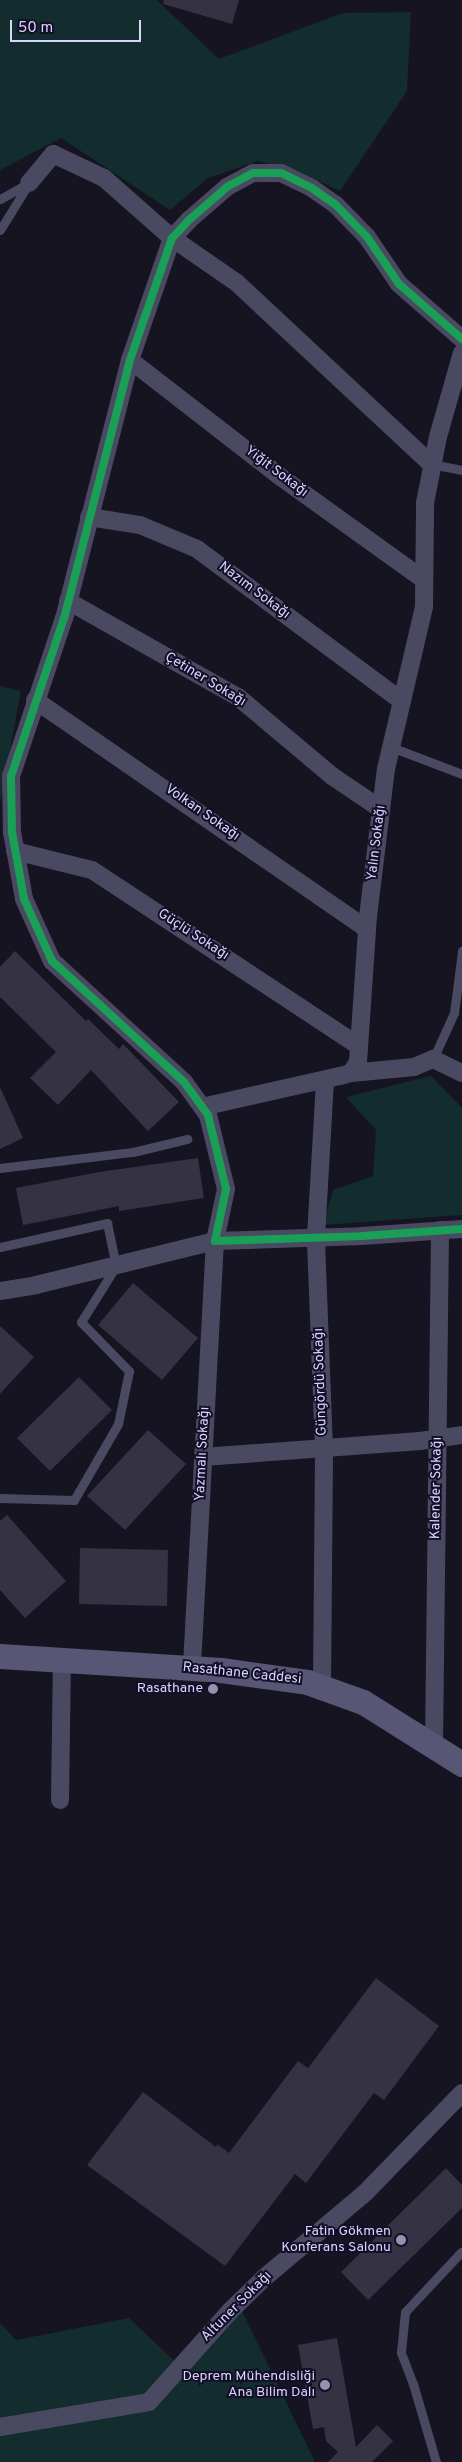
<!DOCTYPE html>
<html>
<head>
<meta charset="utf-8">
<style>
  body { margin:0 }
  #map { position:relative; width:462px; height:2462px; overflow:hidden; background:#161421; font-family:Overpass,sans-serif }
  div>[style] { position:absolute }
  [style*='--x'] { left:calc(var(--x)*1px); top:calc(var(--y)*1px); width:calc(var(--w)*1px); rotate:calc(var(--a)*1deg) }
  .green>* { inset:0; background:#132c2d }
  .building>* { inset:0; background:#343243 }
  .lane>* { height:9px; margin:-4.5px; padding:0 4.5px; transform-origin:4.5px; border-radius:4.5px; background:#4a4962 }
  .street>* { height:18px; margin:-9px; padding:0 9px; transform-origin:9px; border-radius:9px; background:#4a4962 }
  .secondary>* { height:25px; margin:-12.5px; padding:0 12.5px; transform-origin:12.5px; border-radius:12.5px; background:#575674 }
  .cycleway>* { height:8px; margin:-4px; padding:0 4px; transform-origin:4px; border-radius:4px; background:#1a9f57 }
  .dots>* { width:14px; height:14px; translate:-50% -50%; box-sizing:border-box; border:2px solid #130f26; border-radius:50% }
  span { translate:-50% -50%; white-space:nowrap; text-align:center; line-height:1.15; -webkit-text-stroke:4px #130f26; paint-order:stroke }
  .street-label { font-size:14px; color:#d9d4ff }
  .poi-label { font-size:14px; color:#d9d4ff }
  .right { translate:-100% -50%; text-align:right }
  .scale { position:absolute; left:10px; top:20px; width:131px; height:22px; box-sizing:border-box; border:2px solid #d9d4ff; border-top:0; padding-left:6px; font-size:15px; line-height:18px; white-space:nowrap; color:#d9d4ff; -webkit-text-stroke:4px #130f26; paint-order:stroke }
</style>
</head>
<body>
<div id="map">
  <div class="green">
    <i style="clip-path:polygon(0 0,157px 0,219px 59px,343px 13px,411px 12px,407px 91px,340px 191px,299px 172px,258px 161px,208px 178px,170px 210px,61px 138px,0 170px)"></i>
    <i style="clip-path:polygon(0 686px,21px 691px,0 804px)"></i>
    <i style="clip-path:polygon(431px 1076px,462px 1108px,462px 1215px,323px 1225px,333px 1190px,373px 1176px,376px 1130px,346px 1097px)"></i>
    <i style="clip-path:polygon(241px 2309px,315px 2462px,0 2462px,0 2323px,16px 2340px,129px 2318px,185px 2371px)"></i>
  </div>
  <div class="building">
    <i style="clip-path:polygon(164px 0,239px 0,232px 24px,163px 4px)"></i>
    <i style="clip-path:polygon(15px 951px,86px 1021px,88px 1019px,119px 1049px,123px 1044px,179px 1102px,148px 1131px,91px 1070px,58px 1105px,30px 1078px,56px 1052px,0 997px,0 967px)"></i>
    <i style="clip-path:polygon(0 1087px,23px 1138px,0 1149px)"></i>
    <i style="clip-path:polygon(198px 1158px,204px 1198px,119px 1211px,119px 1206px,23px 1225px,16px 1188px,99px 1172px)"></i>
    <i style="clip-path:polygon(133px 1283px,198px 1338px,162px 1380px,98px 1325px)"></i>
    <i style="clip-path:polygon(0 1326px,34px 1357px,0 1394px)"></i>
    <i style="clip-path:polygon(79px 1377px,112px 1410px,50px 1471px,17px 1438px)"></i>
    <i style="clip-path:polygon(148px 1430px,186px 1464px,125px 1530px,87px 1496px)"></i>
    <i style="clip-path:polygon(7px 1515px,66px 1581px,25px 1618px,0 1590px,0 1521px)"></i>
    <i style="clip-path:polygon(80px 1548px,168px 1550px,167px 1606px,79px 1604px)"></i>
    <i style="clip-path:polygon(376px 1978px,439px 2026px,384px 2100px,374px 2093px,306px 2183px,295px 2174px,225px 2266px,87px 2165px,143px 2092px,216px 2147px,217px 2144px,229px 2153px,298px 2061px,308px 2068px)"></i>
    <i style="clip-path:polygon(446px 2168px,462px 2185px,462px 2208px,368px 2300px,341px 2272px)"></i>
    <i style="clip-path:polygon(337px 2338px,356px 2447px,377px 2425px,393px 2441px,372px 2462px,328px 2462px,338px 2452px,326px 2441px,324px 2427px,313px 2429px,298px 2345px)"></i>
  </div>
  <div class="lane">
    <i style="--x:0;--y:199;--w:33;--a:-29"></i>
    <i style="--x:0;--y:230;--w:55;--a:-58.3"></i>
    <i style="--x:431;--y:464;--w:32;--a:11"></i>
    <i style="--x:391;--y:747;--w:76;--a:20.8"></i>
    <i style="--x:433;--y:1059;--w:51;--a:-65.5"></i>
    <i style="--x:454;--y:1013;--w:63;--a:-82.6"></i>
    <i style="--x:0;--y:1168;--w:134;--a:-6.9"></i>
    <i style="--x:133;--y:1152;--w:56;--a:-13.5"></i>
    <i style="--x:0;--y:1247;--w:110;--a:-12.6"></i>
    <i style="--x:107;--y:1223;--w:44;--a:78.2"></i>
    <i style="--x:116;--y:1266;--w:66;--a:122"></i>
    <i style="--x:81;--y:1322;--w:69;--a:45.6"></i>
    <i style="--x:129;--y:1371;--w:54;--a:101.7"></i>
    <i style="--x:118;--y:1424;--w:88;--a:120.1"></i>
    <i style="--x:74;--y:1500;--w:74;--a:-178.5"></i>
    <i style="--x:436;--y:2462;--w:81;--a:-106.4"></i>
    <i style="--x:413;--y:2384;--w:34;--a:-111"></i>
    <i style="--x:401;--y:2352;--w:40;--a:-84.3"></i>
    <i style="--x:405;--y:2312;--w:83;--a:-46.9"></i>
  </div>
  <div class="street">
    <i style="--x:29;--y:183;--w:38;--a:-50"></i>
    <i style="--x:53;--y:154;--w:56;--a:25.2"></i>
    <i style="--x:104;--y:178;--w:91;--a:41.4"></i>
    <i style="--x:172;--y:238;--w:79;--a:34.7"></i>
    <i style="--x:237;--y:283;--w:265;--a:43"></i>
    <i style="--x:462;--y:339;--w:84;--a:-138.9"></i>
    <i style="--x:399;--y:284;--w:57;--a:-124.2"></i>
    <i style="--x:367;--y:237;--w:45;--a:-134.1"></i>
    <i style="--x:336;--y:205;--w:29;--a:-145"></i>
    <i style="--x:312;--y:188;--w:34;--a:-154"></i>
    <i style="--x:281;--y:173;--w:28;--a:180"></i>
    <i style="--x:253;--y:173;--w:30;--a:152"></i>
    <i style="--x:227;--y:187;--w:50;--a:139"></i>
    <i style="--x:189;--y:220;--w:25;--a:133"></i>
    <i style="--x:172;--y:238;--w:129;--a:109"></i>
    <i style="--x:130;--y:360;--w:266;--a:104.3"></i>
    <i style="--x:64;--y:618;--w:167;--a:108.5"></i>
    <i style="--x:11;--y:776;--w:56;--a:89"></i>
    <i style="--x:12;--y:832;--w:68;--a:79.8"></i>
    <i style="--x:24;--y:899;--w:68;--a:65.7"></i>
    <i style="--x:52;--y:961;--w:179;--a:42.5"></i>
    <i style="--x:184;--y:1082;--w:41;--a:54"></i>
    <i style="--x:208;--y:1115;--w:76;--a:76.3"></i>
    <i style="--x:226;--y:1189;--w:53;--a:101.9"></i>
    <i style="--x:215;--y:1241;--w:147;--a:-1.9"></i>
    <i style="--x:362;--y:1236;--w:100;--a:-4"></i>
    <i style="--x:130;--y:360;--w:187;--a:37.8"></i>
    <i style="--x:278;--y:475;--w:180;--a:35.7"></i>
    <i style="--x:89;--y:517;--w:52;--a:8.9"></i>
    <i style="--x:140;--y:525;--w:62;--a:22.8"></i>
    <i style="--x:197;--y:549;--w:255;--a:36.6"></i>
    <i style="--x:68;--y:601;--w:195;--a:29.5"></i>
    <i style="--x:238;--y:697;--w:123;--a:40"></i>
    <i style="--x:332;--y:776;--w:59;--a:34"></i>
    <i style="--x:35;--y:700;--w:403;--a:34.6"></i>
    <i style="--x:15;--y:851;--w:79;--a:13.9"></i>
    <i style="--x:92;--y:870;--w:320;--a:33.4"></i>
    <i style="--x:351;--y:1073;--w:63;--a:-5.4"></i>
    <i style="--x:414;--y:1067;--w:21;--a:-23"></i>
    <i style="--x:433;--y:1059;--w:32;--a:26"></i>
    <i style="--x:202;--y:1107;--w:141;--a:-12.7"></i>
    <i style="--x:340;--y:1076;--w:11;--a:-15"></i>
    <i style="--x:351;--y:1073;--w:13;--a:-58"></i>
    <i style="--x:358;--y:1062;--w:145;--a:-86.1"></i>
    <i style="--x:368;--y:917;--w:149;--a:-83.1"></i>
    <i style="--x:386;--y:769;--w:166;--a:-76.8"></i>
    <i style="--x:424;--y:607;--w:104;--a:-89.4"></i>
    <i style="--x:425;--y:503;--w:67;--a:-78.9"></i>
    <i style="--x:438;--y:437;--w:87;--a:-74.1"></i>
    <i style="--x:0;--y:1291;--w:36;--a:-9"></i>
    <i style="--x:36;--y:1285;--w:184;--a:-13.8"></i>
    <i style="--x:215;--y:1241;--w:428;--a:93.1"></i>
    <i style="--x:203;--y:1457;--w:218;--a:-4.2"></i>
    <i style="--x:420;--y:1441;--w:42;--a:-8.1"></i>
    <i style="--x:322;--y:1685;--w:236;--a:-89.5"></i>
    <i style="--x:324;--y:1449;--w:212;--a:-92.2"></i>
    <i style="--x:316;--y:1237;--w:157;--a:-86.7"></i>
    <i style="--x:434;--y:1745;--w:515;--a:-89.33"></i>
    <i style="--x:60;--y:1800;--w:139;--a:-89.2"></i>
    <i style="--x:0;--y:2427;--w:151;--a:-9.5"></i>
    <i style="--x:149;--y:2402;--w:122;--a:-48.3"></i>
    <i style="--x:230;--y:2311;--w:47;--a:-44.1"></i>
    <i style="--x:264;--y:2278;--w:133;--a:-40.1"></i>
    <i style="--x:366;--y:2192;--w:138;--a:-45.9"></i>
  </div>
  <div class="secondary">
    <i style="--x:0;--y:1656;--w:221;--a:3.6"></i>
    <i style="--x:221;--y:1670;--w:87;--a:7.9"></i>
    <i style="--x:307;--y:1682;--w:59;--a:19.7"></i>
    <i style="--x:363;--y:1702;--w:117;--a:32.1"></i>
  </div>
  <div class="cycleway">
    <i style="--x:462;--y:339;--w:84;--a:-138.9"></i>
    <i style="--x:399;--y:284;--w:57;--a:-124.2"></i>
    <i style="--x:367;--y:237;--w:45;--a:-134.1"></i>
    <i style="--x:336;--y:205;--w:29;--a:-145"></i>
    <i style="--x:312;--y:188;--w:34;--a:-154"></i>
    <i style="--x:281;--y:173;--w:28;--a:180"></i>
    <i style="--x:253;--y:173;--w:30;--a:152"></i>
    <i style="--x:227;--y:187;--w:50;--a:139"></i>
    <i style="--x:189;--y:220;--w:25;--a:133"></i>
    <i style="--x:172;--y:238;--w:129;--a:109"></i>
    <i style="--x:130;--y:360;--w:266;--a:104.3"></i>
    <i style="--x:64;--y:618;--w:167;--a:108.5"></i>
    <i style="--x:11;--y:776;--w:56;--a:89"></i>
    <i style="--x:12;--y:832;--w:68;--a:79.8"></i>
    <i style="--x:24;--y:899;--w:68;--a:65.7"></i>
    <i style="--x:52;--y:961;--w:179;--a:42.5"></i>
    <i style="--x:184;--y:1082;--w:41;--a:54"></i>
    <i style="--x:208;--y:1115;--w:76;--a:76.3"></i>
    <i style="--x:226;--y:1189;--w:53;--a:101.9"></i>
    <i style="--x:215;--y:1241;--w:147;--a:-1.9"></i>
    <i style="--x:362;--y:1236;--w:100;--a:-4"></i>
  </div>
  <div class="dots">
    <i style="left:213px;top:1689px;background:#9591b1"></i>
    <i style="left:401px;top:2240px;background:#9591b1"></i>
    <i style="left:325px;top:2385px;background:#9591b1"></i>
  </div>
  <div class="street-label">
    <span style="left:276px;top:472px;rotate:37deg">Yiğit Sokağı</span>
    <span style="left:254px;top:591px;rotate:37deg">Nazım Sokağı</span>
    <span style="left:205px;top:680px;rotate:31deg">Çetiner Sokağı</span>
    <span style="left:202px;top:813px;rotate:35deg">Volkan Sokağı</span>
    <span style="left:377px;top:843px;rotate:-83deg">Yalın Sokağı</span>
    <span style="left:193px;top:935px;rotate:33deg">Güçlü Sokağı</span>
    <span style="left:321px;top:1382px;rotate:-92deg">Güngördü Sokağı</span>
    <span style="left:203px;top:1454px;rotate:-87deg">Yazmalı Sokağı</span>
    <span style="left:437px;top:1488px;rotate:-89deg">Kalender Sokağı</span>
    <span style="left:242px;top:1674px;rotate:6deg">Rasathane Caddesi</span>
    <span style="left:237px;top:2307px;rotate:-45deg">Altuner Sokağı</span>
  </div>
  <div class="poi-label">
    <span class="right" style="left:203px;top:1689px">Rasathane</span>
    <span class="right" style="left:391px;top:2240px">Fatin Gökmen<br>Konferans Salonu</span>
    <span class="right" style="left:315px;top:2385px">Deprem Mühendisliği<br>Ana Bilim Dalı</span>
  </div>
  <div class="scale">50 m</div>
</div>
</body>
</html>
